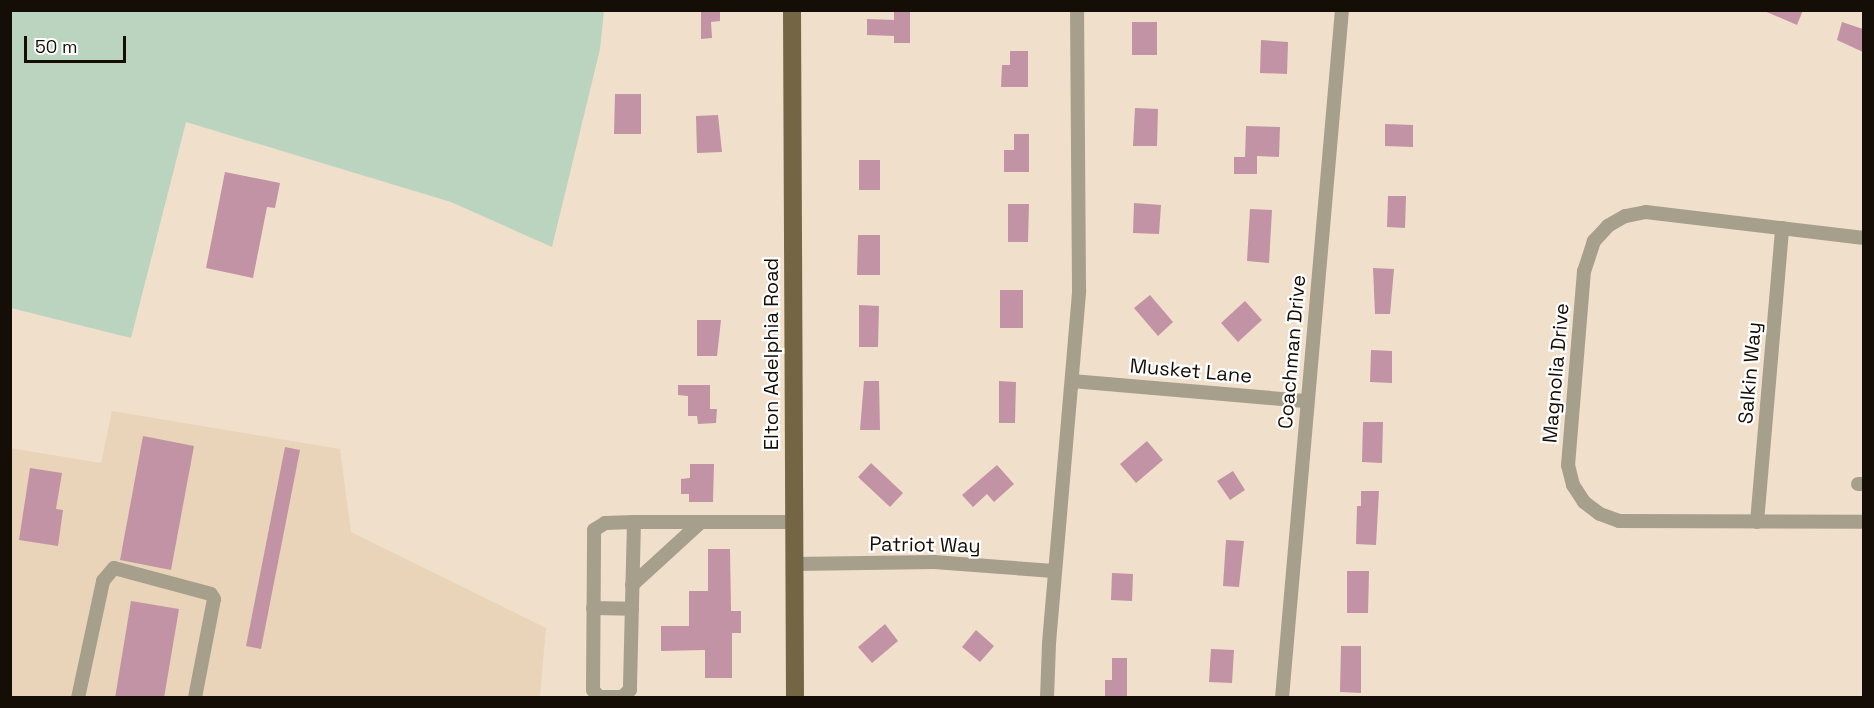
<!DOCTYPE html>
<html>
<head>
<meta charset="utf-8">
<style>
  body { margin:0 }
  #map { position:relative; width:1874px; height:708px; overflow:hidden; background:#f0dfca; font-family:"Space Grotesk",sans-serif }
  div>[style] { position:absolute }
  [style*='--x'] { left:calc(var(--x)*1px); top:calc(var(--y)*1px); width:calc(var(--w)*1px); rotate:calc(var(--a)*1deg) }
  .built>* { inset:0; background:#ead4b9 }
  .green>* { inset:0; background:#bbd4bf }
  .building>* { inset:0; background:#c293a4 }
  .minor>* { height:14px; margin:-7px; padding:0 7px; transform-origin:7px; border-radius:7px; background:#a69f8c }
  .major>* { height:18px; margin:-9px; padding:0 9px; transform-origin:9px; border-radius:9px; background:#746645 }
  span { translate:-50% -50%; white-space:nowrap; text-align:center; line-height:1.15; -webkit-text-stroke:4.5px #fff; paint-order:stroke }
  .street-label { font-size:20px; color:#140e07 }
  .frame { position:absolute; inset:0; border:12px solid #140e07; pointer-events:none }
  .scale { position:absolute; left:24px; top:36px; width:102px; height:27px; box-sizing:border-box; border:3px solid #140e07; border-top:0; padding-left:8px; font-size:18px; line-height:21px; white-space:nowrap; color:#140e07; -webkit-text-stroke:4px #fff; paint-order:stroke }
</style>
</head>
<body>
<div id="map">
  <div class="built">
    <i style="clip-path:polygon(112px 411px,340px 449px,351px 532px,546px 628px,540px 697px,11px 697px,10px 448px,101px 463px)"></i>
  </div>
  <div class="green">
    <i style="clip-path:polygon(11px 10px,604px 10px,604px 11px,600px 49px,552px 247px,451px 202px,186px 122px,131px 338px,11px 308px)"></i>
  </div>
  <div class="building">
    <i style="clip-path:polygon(701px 10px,720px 10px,720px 21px,711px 22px,712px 38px,701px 39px)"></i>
    <i style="clip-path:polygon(894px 10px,910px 10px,910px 43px,894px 43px,894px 36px,867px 35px,867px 19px,894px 20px)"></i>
    <i style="clip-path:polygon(1762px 10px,1803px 10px,1797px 25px)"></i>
    <i style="clip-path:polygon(1132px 22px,1157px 22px,1157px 55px,1132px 55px)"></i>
    <i style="clip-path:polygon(1842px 22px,1863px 29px,1863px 52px,1837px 40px)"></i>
    <i style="clip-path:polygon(1261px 40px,1288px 42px,1287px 74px,1260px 73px)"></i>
    <i style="clip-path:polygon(1010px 51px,1028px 51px,1028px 87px,1001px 87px,1002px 65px,1010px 65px)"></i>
    <i style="clip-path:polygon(615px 94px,641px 94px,641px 134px,614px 134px)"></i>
    <i style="clip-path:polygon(1135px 108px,1158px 109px,1157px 146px,1133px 146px)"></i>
    <i style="clip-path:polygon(718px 115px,722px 152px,697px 153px,696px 116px)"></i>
    <i style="clip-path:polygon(1385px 124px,1413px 125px,1413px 147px,1385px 146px)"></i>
    <i style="clip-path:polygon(1246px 126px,1280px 127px,1279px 157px,1257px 156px,1257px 174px,1234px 174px,1234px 157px,1245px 157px)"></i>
    <i style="clip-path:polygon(1014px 134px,1029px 134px,1029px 172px,1004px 172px,1004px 150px,1014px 150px)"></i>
    <i style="clip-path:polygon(859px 160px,880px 160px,880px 190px,859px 190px)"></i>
    <i style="clip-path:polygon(225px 172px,280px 183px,275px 208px,267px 207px,253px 278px,206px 268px)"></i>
    <i style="clip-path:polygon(1388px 196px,1406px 196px,1405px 228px,1387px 227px)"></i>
    <i style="clip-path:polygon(1134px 203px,1161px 205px,1159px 234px,1133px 233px)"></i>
    <i style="clip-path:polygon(1008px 204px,1029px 204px,1028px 242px,1008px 242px)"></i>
    <i style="clip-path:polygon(1250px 209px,1272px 210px,1269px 263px,1247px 261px)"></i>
    <i style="clip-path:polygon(858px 235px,880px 235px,880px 275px,857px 275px)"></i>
    <i style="clip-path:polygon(1373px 268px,1394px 269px,1390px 314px,1375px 314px)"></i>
    <i style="clip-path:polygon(1000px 290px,1023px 290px,1023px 328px,1000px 328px)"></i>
    <i style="clip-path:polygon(1150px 295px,1173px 322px,1158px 336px,1134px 308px)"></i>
    <i style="clip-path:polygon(1245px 301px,1262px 320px,1238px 342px,1221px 323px)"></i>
    <i style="clip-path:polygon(859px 305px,879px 306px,878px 347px,859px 347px)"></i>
    <i style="clip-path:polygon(697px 320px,721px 320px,717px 356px,697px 356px)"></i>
    <i style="clip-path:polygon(1371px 350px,1392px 351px,1392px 383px,1370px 382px)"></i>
    <i style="clip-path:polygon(864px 381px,879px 381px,880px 430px,860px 430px)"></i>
    <i style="clip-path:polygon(999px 381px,1016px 382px,1015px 423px,999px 423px)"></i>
    <i style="clip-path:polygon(678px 385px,710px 385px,710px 409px,717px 409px,716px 423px,698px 424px,697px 416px,688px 416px,688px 396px,678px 395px)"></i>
    <i style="clip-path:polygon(1363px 422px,1383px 422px,1382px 463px,1362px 462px)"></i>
    <i style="clip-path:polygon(143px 436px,194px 446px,171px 570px,120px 560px)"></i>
    <i style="clip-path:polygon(1147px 441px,1163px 460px,1136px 483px,1120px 464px)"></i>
    <i style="clip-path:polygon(285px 447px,300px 450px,261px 649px,246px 646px)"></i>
    <i style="clip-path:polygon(871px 463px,903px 493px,890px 507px,858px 477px)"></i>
    <i style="clip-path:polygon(690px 464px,714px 464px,713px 502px,689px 502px,689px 494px,681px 494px,681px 479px,690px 478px)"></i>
    <i style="clip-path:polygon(997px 465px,1014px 484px,994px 502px,987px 494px,973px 507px,962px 495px)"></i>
    <i style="clip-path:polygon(30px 468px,62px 473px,56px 509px,63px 510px,58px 546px,19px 540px)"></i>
    <i style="clip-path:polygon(1233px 471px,1245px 490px,1230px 500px,1217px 481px)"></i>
    <i style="clip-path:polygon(1361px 491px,1379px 491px,1376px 545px,1356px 544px,1357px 506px,1361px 506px)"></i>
    <i style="clip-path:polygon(1226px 540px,1244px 541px,1239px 587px,1223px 586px)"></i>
    <i style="clip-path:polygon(708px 549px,730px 549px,731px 611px,741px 611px,741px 633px,732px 633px,732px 678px,705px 678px,705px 650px,661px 651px,661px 626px,689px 626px,689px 591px,708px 591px)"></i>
    <i style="clip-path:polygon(1347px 571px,1369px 571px,1368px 613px,1347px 613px)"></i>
    <i style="clip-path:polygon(1112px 573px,1133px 574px,1132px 601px,1111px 600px)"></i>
    <i style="clip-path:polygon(131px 601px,179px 609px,164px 698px,115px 698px)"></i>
    <i style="clip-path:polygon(885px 624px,898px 641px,872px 663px,858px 647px)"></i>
    <i style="clip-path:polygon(976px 630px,994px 646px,980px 662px,962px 647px)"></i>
    <i style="clip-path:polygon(1341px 646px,1361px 646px,1361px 693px,1340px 692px)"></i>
    <i style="clip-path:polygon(1211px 649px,1234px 650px,1232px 683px,1209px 682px)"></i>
    <i style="clip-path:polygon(1112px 658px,1127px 658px,1127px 698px,1105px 698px,1105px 680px,1112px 680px)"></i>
  </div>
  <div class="minor">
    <i style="--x:1864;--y:238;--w:220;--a:-173.2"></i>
    <i style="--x:1646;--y:212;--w:21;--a:169"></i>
    <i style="--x:1625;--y:216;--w:20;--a:150"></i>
    <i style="--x:1608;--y:226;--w:21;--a:133"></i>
    <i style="--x:1594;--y:241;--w:32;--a:108"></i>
    <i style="--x:1584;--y:271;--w:195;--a:94.7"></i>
    <i style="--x:1568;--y:465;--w:21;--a:76"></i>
    <i style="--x:1573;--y:485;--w:20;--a:57"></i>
    <i style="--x:1584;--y:502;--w:20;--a:37"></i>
    <i style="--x:1600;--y:514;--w:20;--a:20"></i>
    <i style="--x:1619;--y:521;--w:245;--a:0.2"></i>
    <i style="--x:1072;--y:381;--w:236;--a:4.9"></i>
    <i style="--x:1858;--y:484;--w:6;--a:0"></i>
    <i style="--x:634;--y:522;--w:168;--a:91.4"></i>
    <i style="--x:630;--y:690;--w:11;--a:139"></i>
    <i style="--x:622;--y:697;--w:23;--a:180"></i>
    <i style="--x:599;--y:697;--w:9;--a:-131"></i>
    <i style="--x:593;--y:690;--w:160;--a:-89.6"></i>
    <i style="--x:594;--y:530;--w:13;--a:-32"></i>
    <i style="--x:605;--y:523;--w:29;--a:-2"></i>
    <i style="--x:634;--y:522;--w:160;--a:0"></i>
    <i style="--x:1757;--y:522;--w:295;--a:-85.1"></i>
    <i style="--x:795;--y:564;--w:139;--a:-0.8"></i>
    <i style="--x:934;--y:562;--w:120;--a:4.3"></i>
    <i style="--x:632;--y:585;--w:93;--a:-42.4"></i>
    <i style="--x:593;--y:608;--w:39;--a:1"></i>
    <i style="--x:78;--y:698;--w:120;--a:-77.9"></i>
    <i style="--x:103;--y:581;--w:17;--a:-50"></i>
    <i style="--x:114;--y:568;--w:100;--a:15"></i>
    <i style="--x:211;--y:594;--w:6;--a:59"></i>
    <i style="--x:214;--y:599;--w:101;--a:100.9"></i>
    <i style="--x:1047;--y:698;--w:55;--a:-87.9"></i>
    <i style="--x:1049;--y:643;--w:354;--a:-85.1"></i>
    <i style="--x:1079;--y:290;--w:280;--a:-90.4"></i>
    <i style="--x:1282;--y:698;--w:691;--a:-85.02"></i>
  </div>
  <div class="major">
    <i style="--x:792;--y:10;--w:688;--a:89.75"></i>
  </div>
  <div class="street-label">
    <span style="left:1292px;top:352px;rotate:-85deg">Coachman Drive</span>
    <span style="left:771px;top:354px;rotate:-90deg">Elton Adelphia Road</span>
    <span style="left:1191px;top:371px;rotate:5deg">Musket Lane</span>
    <span style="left:1556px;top:373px;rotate:-85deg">Magnolia Drive</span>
    <span style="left:1750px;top:373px;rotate:-85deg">Salkin Way</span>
    <span style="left:925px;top:545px;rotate:1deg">Patriot Way</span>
  </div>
  <div class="frame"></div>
  <div class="scale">50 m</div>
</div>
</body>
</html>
